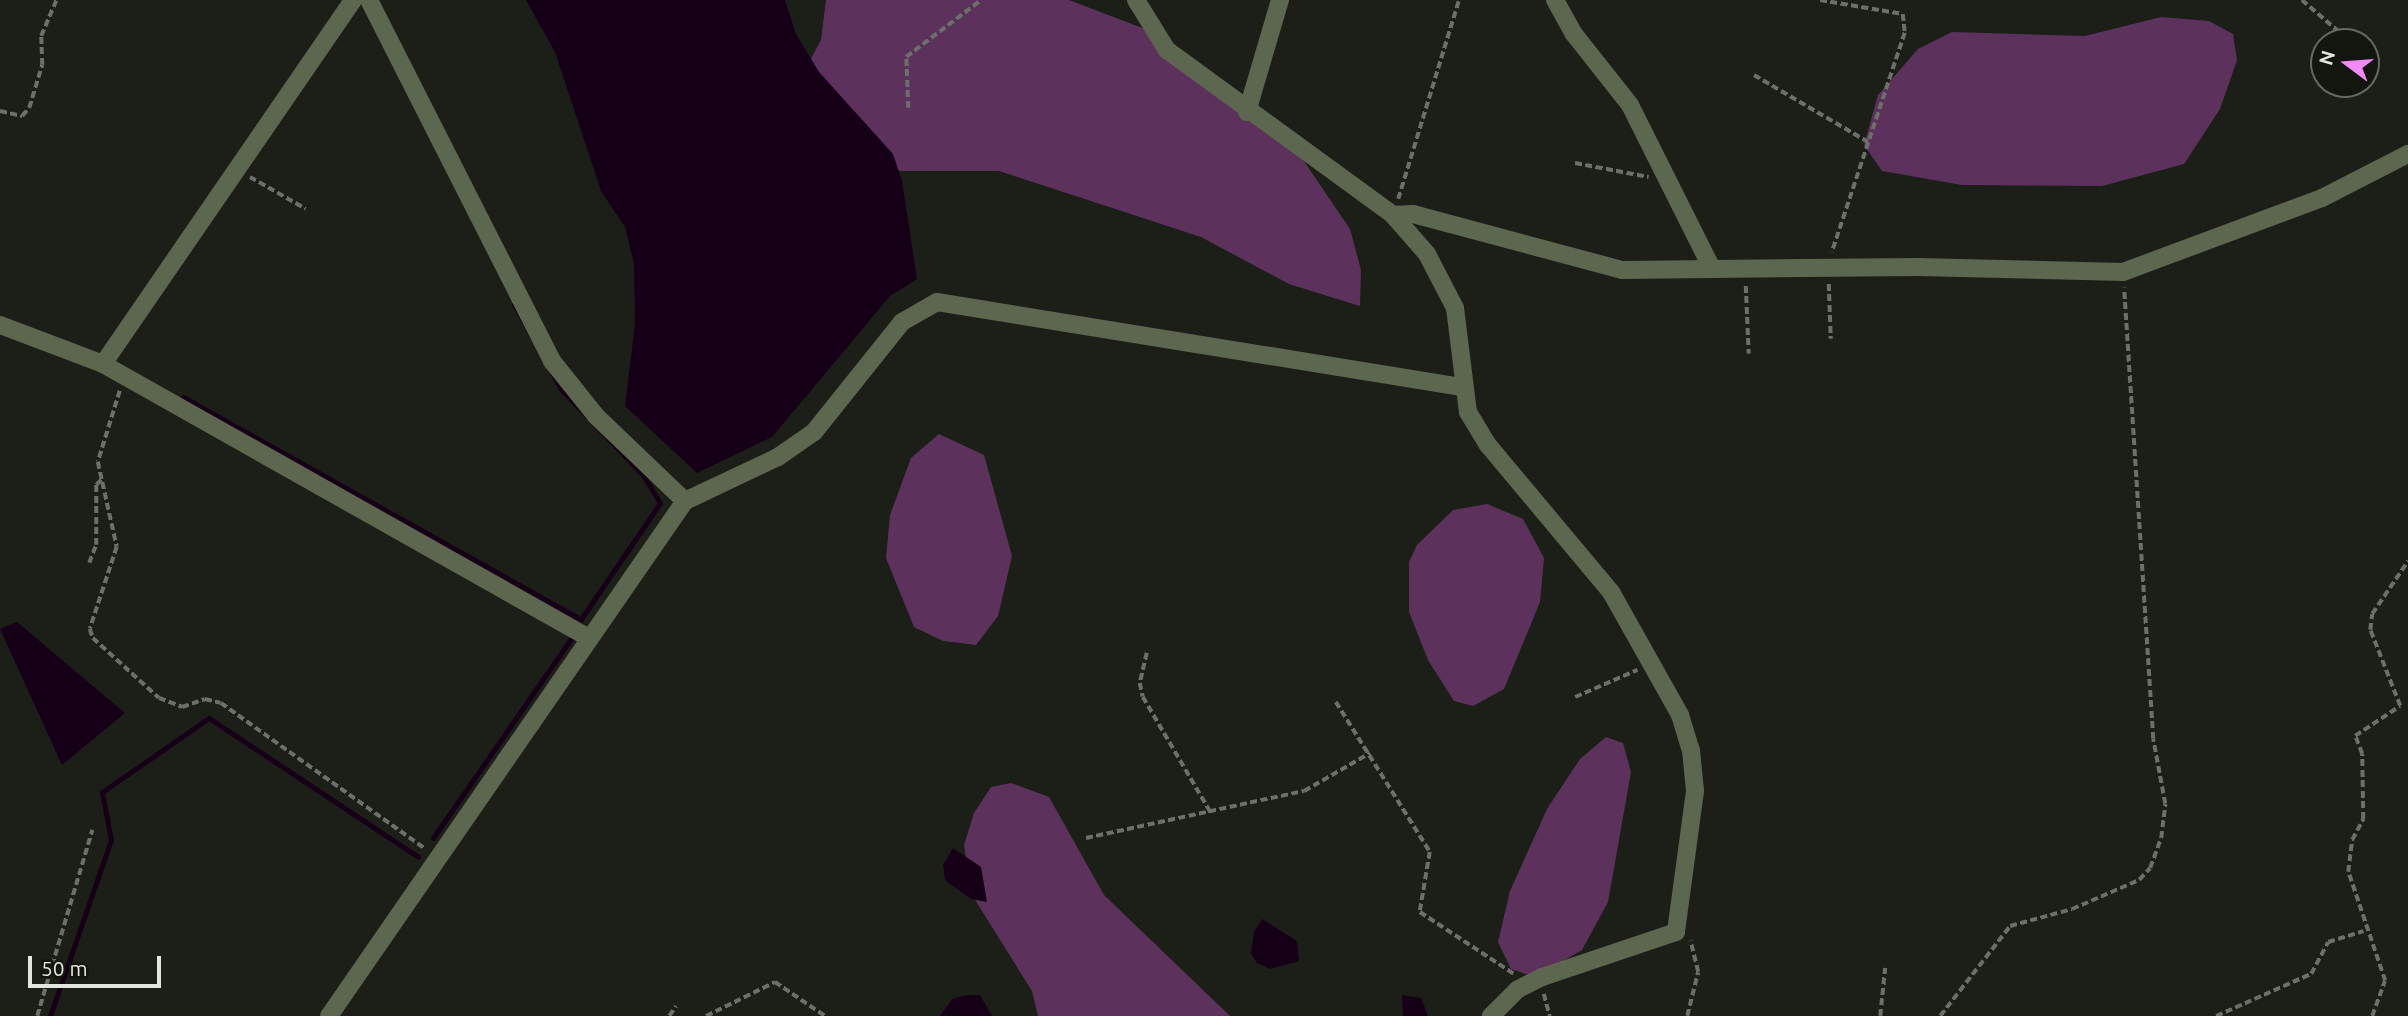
<!DOCTYPE html>
<html>
<head>
<meta charset="utf-8">
<style>
  body { margin:0 }
  #map { position:relative; width:2408px; height:1016px; overflow:hidden; background:#1c1f18; font-family:Ubuntu,sans-serif }
  div>[style] { position:absolute }
  [style*='--x'] { left:calc(var(--x)*1px); top:calc(var(--y)*1px); width:calc(var(--w)*1px); rotate:calc(var(--a)*1deg) }
  .forest>* { inset:0; background:#5c325d }
  .water>* { inset:0; background:#160018 }
  .stream>* { height:5px; margin:-2.5px; padding:0 2.5px; transform-origin:2.5px; border-radius:2.5px; background:#160018 }
  .path>* { height:3.5px; margin-top:-1.75px; transform-origin:0; background:repeating-linear-gradient(90deg,#6d706a 0 7px,transparent 0 10.5px) }
  .minor>* { height:18px; margin:-9px; padding:0 9px; transform-origin:9px; border-radius:9px; background:#5d664e }
  span { translate:-50% -50%; white-space:nowrap; text-align:center; line-height:1.15; -webkit-text-stroke:7px #13160f; paint-order:stroke }
  .north { position:absolute; left:2310px; top:28px; width:70px; height:70px; box-sizing:border-box; background:#13160f; border:2px solid #666963; border-radius:50%; rotate:286deg; font-size:19px; font-weight:700; line-height:28px; text-align:center; color:#e3e5e0 }
  .north::after { content:''; display:block; margin:auto; width:24px; height:32px; background:#f18af4; clip-path:polygon(50% 0,100% 100%,50% 72%,0 100%) }
  .scale { position:absolute; left:28px; top:956px; width:133px; height:32px; box-sizing:border-box; border:4px solid #e3e5e0; border-top:0; padding-left:9px; font-size:21px; line-height:24px; white-space:nowrap; color:#e3e5e0; -webkit-text-stroke:5px #13160f; paint-order:stroke }
</style>
</head>
<body>
<div id="map">
  <div class="forest">
    <i style="clip-path:polygon(826px 0,1069px 0,1150px 31px,1236px 90px,1295px 148px,1350px 229px,1361px 270px,1360px 306px,1289px 284px,1201px 237px,999px 171px,901px 171px,837px 153px,789px 100px,821px 40px)"></i>
    <i style="clip-path:polygon(2161px 17px,2209px 21px,2233px 34px,2237px 60px,2220px 109px,2184px 164px,2102px 186px,1962px 185px,1882px 171px,1864px 145px,1878px 95px,1918px 49px,1952px 32px,2085px 36px)"></i>
    <i style="clip-path:polygon(939px 434px,984px 455px,1012px 556px,998px 616px,976px 645px,943px 641px,914px 627px,886px 558px,890px 515px,911px 458px)"></i>
    <i style="clip-path:polygon(1487px 504px,1523px 519px,1544px 558px,1540px 602px,1504px 689px,1473px 706px,1454px 701px,1428px 660px,1409px 612px,1409px 562px,1417px 545px,1453px 510px)"></i>
    <i style="clip-path:polygon(1606px 737px,1623px 743px,1631px 772px,1608px 902px,1582px 950px,1535px 977px,1511px 969px,1498px 942px,1510px 891px,1547px 809px,1580px 759px)"></i>
    <i style="clip-path:polygon(1011px 783px,1049px 797px,1104px 895px,1230px 1016px,1038px 1016px,1032px 991px,972px 895px,964px 845px,974px 813px,991px 787px)"></i>
  </div>
  <div class="water">
    <i style="clip-path:polygon(526px 0,785px 0,796px 34px,819px 72px,893px 154px,902px 181px,917px 279px,890px 296px,772px 437px,697px 473px,625px 406px,635px 324px,634px 264px,625px 227px,601px 191px,555px 52px)"></i>
    <i style="clip-path:polygon(17px 622px,125px 713px,62px 765px,0 629px)"></i>
    <i style="clip-path:polygon(953px 848px,981px 867px,987px 902px,971px 899px,945px 880px,943px 865px)"></i>
    <i style="clip-path:polygon(1262px 919px,1297px 941px,1299px 961px,1270px 969px,1257px 963px,1251px 954px,1254px 932px)"></i>
    <i style="clip-path:polygon(966px 995px,980px 995px,992px 1016px,940px 1016px,952px 999px)"></i>
    <i style="clip-path:polygon(1402px 995px,1421px 998px,1428px 1016px,1403px 1016px)"></i>
  </div>
  <div class="stream">
    <i style="--x:183;--y:397;--w:456;--a:29.2"></i>
    <i style="--x:581;--y:619;--w:140;--a:-55.7"></i>
    <i style="--x:660;--y:503;--w:31;--a:-121"></i>
    <i style="--x:644;--y:476;--w:120;--a:-133.7"></i>
    <i style="--x:561;--y:389;--w:97;--a:-118.9"></i>
    <i style="--x:433;--y:838;--w:242;--a:-55.3"></i>
    <i style="--x:50;--y:1016;--w:186;--a:-70.9"></i>
    <i style="--x:111;--y:840;--w:49;--a:-100.6"></i>
    <i style="--x:102;--y:792;--w:130;--a:-34.7"></i>
    <i style="--x:209;--y:718;--w:251;--a:33.6"></i>
  </div>
  <div class="path">
    <i style="--x:1820;--y:0;--w:84;--a:9.6"></i>
    <i style="--x:1903;--y:14;--w:19;--a:84"></i>
    <i style="--x:1905;--y:33;--w:231;--a:108.4"></i>
    <i style="--x:2302;--y:0;--w:65;--a:40.6"></i>
    <i style="--x:1754;--y:75;--w:132;--a:30.4"></i>
    <i style="--x:908;--y:108;--w:51;--a:-92.2"></i>
    <i style="--x:906;--y:57;--w:94;--a:-37.2"></i>
    <i style="--x:0;--y:111;--w:23;--a:13"></i>
    <i style="--x:22;--y:116;--w:11;--a:-49"></i>
    <i style="--x:29;--y:108;--w:45;--a:-73.2"></i>
    <i style="--x:42;--y:65;--w:29;--a:-92"></i>
    <i style="--x:41;--y:36;--w:39;--a:-67"></i>
    <i style="--x:1575;--y:163;--w:75;--a:10.7"></i>
    <i style="--x:250;--y:177;--w:64;--a:29.7"></i>
    <i style="--x:1398;--y:199;--w:208;--a:-73"></i>
    <i style="--x:1829;--y:284;--w:55;--a:87.9"></i>
    <i style="--x:1746;--y:286;--w:68;--a:87.5"></i>
    <i style="--x:120;--y:391;--w:74;--a:107.2"></i>
    <i style="--x:98;--y:462;--w:87;--a:77.4"></i>
    <i style="--x:117;--y:547;--w:86;--a:108.2"></i>
    <i style="--x:90;--y:629;--w:9;--a:72"></i>
    <i style="--x:93;--y:638;--w:89;--a:42.3"></i>
    <i style="--x:159;--y:698;--w:25;--a:21"></i>
    <i style="--x:182;--y:707;--w:24;--a:-19"></i>
    <i style="--x:205;--y:699;--w:16;--a:14"></i>
    <i style="--x:221;--y:703;--w:252;--a:35.5"></i>
    <i style="--x:89;--y:563;--w:19;--a:-69"></i>
    <i style="--x:96;--y:545;--w:60;--a:-90"></i>
    <i style="--x:96;--y:485;--w:8;--a:-45"></i>
    <i style="--x:1147;--y:653;--w:31;--a:103"></i>
    <i style="--x:1140;--y:683;--w:14;--a:78"></i>
    <i style="--x:1143;--y:697;--w:134;--a:59.6"></i>
    <i style="--x:1575;--y:697;--w:68;--a:-23.5"></i>
    <i style="--x:1336;--y:702;--w:177;--a:57.9"></i>
    <i style="--x:1430;--y:852;--w:61;--a:99.5"></i>
    <i style="--x:1420;--y:912;--w:113;--a:33.4"></i>
    <i style="--x:1086;--y:838;--w:223;--a:-12.2"></i>
    <i style="--x:1304;--y:791;--w:76;--a:-29.9"></i>
    <i style="--x:1544;--y:994;--w:23;--a:75"></i>
    <i style="--x:37;--y:1016;--w:194;--a:-73.5"></i>
    <i style="--x:669;--y:1016;--w:12;--a:-55"></i>
    <i style="--x:706;--y:1016;--w:77;--a:-26.2"></i>
    <i style="--x:775;--y:982;--w:60;--a:34.2"></i>
    <i style="--x:1687;--y:1016;--w:45;--a:-76"></i>
    <i style="--x:1698;--y:972;--w:32;--a:-104"></i>
    <i style="--x:1880;--y:1016;--w:48;--a:-84.1"></i>
    <i style="--x:1940;--y:1016;--w:114;--a:-52.1"></i>
    <i style="--x:2010;--y:926;--w:64;--a:-15.3"></i>
    <i style="--x:2072;--y:909;--w:73;--a:-23.4"></i>
    <i style="--x:2139;--y:880;--w:16;--a:-47"></i>
    <i style="--x:2150;--y:868;--w:32;--a:-70"></i>
    <i style="--x:2161;--y:838;--w:34;--a:-83"></i>
    <i style="--x:2165;--y:804;--w:66;--a:-100.5"></i>
    <i style="--x:2153;--y:739;--w:452;--a:-93.7"></i>
    <i style="--x:2216;--y:1016;--w:104;--a:-23.9"></i>
    <i style="--x:2311;--y:974;--w:36;--a:-62"></i>
    <i style="--x:2328;--y:942;--w:37;--a:-17"></i>
    <i style="--x:2372;--y:1016;--w:37;--a:-70"></i>
    <i style="--x:2385;--y:981;--w:115;--a:-108.7"></i>
    <i style="--x:2348;--y:872;--w:32;--a:-83"></i>
    <i style="--x:2352;--y:840;--w:24;--a:-62"></i>
    <i style="--x:2363;--y:819;--w:65;--a:-90.9"></i>
    <i style="--x:2362;--y:754;--w:19;--a:-111"></i>
    <i style="--x:2355;--y:736;--w:54;--a:-33.7"></i>
    <i style="--x:2400;--y:706;--w:82;--a:-111.5"></i>
    <i style="--x:2370;--y:630;--w:16;--a:-83"></i>
    <i style="--x:2372;--y:614;--w:64;--a:-55.8"></i>
  </div>
  <div class="minor">
    <i style="--x:369;--y:0;--w:405;--a:63.1"></i>
    <i style="--x:552;--y:361;--w:70;--a:51.3"></i>
    <i style="--x:596;--y:416;--w:123;--a:43.7"></i>
    <i style="--x:1136;--y:0;--w:59;--a:58.2"></i>
    <i style="--x:1167;--y:50;--w:280;--a:36.1"></i>
    <i style="--x:1393;--y:215;--w:52;--a:48.9"></i>
    <i style="--x:1427;--y:254;--w:61;--a:62.6"></i>
    <i style="--x:1455;--y:308;--w:105;--a:82.9"></i>
    <i style="--x:1468;--y:412;--w:39;--a:59"></i>
    <i style="--x:1488;--y:445;--w:192;--a:50.1"></i>
    <i style="--x:1611;--y:592;--w:141;--a:60.7"></i>
    <i style="--x:1680;--y:715;--w:37;--a:73"></i>
    <i style="--x:1691;--y:750;--w:41;--a:84.4"></i>
    <i style="--x:1695;--y:791;--w:142;--a:97.7"></i>
    <i style="--x:1676;--y:932;--w:141;--a:161.4"></i>
    <i style="--x:1542;--y:977;--w:28;--a:153"></i>
    <i style="--x:1517;--y:990;--w:37;--a:135"></i>
    <i style="--x:1555;--y:0;--w:39;--a:61"></i>
    <i style="--x:1574;--y:34;--w:90;--a:51.7"></i>
    <i style="--x:1630;--y:105;--w:183;--a:63.4"></i>
    <i style="--x:1247;--y:112;--w:117;--a:-73.6"></i>
    <i style="--x:1393;--y:215;--w:20;--a:-3"></i>
    <i style="--x:1413;--y:214;--w:216;--a:15"></i>
    <i style="--x:1622;--y:270;--w:296;--a:-0.6"></i>
    <i style="--x:1918;--y:267;--w:205;--a:1.4"></i>
    <i style="--x:2123;--y:272;--w:212;--a:-20.4"></i>
    <i style="--x:2322;--y:198;--w:97;--a:-27.1"></i>
    <i style="--x:0;--y:325;--w:110;--a:20.7"></i>
    <i style="--x:103;--y:364;--w:558;--a:29.41"></i>
    <i style="--x:103;--y:364;--w:442;--a:-55.5"></i>
    <i style="--x:329;--y:1016;--w:626;--a:-55.35"></i>
    <i style="--x:685;--y:501;--w:103;--a:-25.3"></i>
    <i style="--x:778;--y:457;--w:44;--a:-34.8"></i>
    <i style="--x:814;--y:432;--w:141;--a:-51.3"></i>
    <i style="--x:902;--y:322;--w:40;--a:-29.7"></i>
    <i style="--x:937;--y:302;--w:532;--a:9.2"></i>
  </div>
  <div class="north">N</div>
  <div class="scale">50 m</div>
</div>
</body>
</html>
